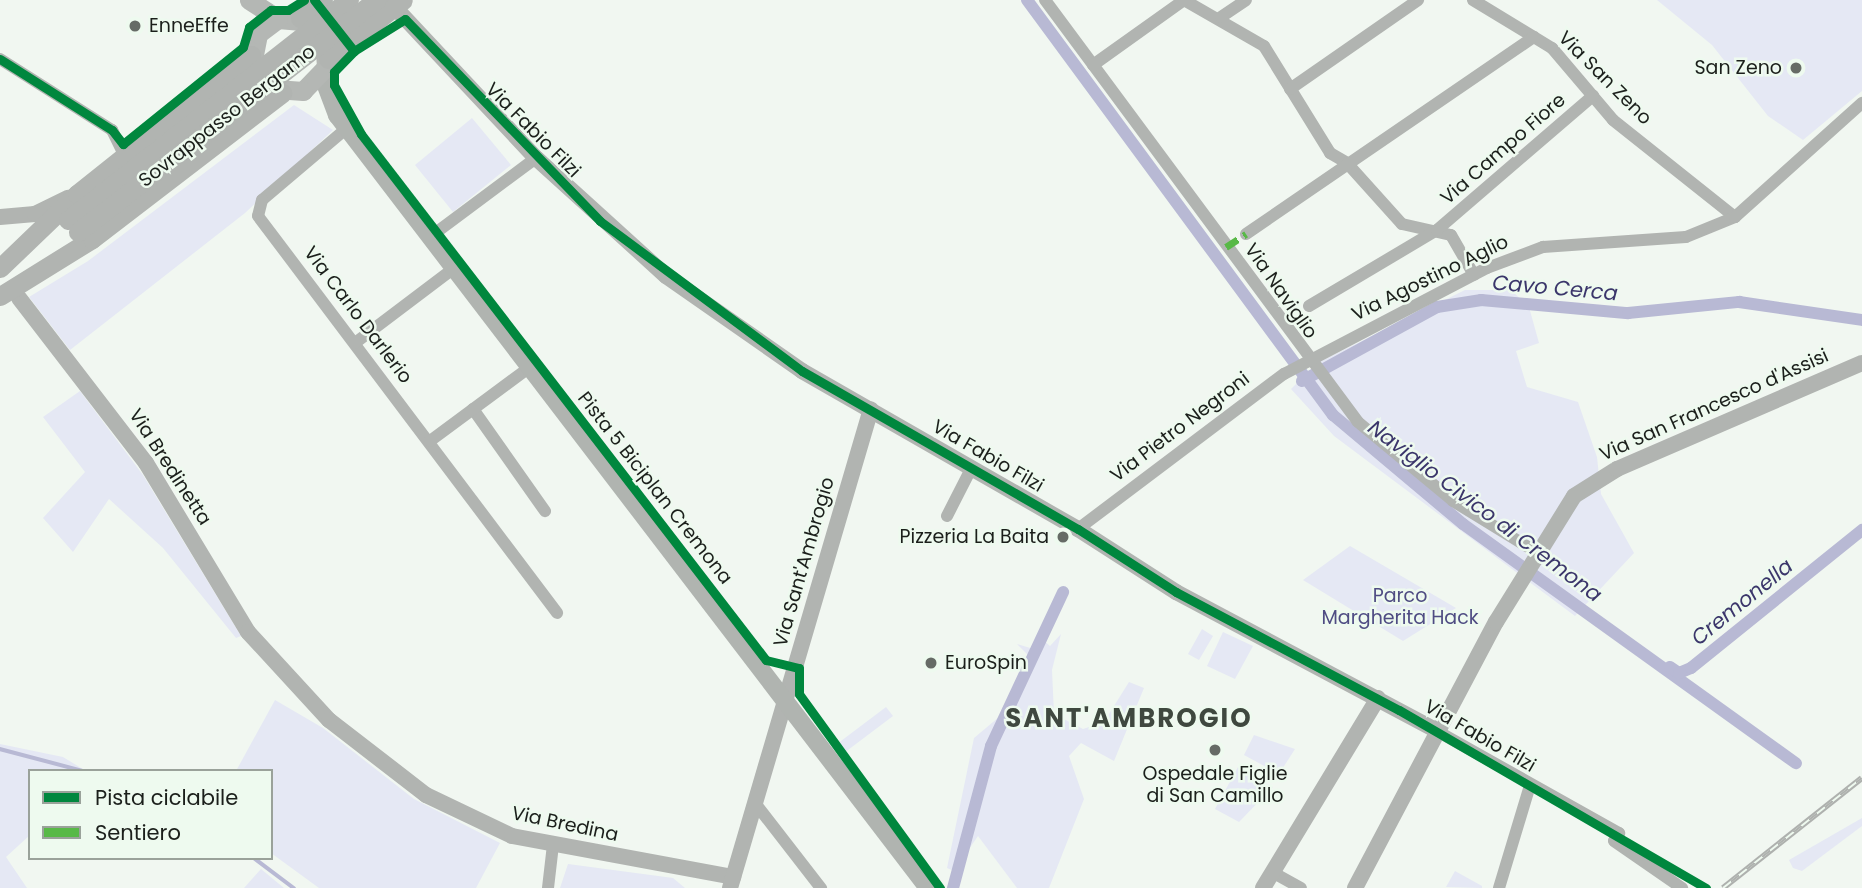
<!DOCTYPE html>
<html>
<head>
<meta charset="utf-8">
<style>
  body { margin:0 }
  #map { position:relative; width:1862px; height:888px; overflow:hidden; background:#f1f7f1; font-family:Poppins,sans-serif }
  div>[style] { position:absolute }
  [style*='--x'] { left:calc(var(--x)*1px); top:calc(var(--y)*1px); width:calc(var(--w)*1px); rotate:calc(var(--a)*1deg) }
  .green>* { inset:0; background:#e5e8f4 }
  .stream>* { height:3.5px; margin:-1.75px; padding:0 1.75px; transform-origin:1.75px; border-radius:1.75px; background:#b8b9d4 }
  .canal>* { height:12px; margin:-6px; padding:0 6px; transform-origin:6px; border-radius:6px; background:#b8b9d4 }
  .minor>* { height:12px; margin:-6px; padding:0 6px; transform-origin:6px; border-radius:6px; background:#b1b4b1 }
  .tertiary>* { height:16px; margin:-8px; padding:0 8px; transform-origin:8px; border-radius:8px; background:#b1b4b1 }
  .secondary>* { height:18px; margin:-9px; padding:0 9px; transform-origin:9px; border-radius:9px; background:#b0b4b0 }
  .primary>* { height:19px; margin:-9.5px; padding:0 9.5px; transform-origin:9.5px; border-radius:9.5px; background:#b4b7b4 }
  .trunk>* { height:19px; margin:-9.5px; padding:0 9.5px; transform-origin:9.5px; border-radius:9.5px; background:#b1b4b1 }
  .rail>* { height:6px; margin-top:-3px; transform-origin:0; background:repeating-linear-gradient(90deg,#eefaef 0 10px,#aeb1ae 0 20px); box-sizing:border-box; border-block:2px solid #aeb1ae }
  .trunk-bridge>* { height:19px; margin:-9.5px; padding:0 9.5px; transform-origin:9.5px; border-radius:9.5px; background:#b1b4b1 }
  .quiet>* { height:7px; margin-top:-3.5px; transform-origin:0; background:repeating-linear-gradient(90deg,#58b947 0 14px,transparent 0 21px) }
  .cycleway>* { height:9px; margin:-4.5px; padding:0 4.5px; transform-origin:4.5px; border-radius:4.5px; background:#00873e }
  .dots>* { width:19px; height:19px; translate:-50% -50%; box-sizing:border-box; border:4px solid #eefaef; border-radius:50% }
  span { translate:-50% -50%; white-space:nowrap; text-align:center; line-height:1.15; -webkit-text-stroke:5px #eefaef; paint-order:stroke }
  .poi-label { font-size:19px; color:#1b1f1b }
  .left { translate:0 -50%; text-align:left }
  .right { translate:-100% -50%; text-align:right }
  .street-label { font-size:19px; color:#1b1f1b }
  .park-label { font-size:19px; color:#4f4c83 }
  .water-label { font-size:21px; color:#3b366b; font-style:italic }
  .district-label { font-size:26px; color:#3f483f; font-weight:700; letter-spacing:2px }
  .legend { position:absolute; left:28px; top:769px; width:245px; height:91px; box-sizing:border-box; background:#eefaef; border:2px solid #9aa29a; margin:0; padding:9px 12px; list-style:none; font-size:21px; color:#1b1f1b }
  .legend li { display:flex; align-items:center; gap:14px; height:35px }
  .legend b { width:35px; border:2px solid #9aa29a }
</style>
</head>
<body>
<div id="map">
  <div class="green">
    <i style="clip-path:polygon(1657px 0,1862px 0,1862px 91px,1803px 140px,1768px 116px,1712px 45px)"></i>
    <i style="clip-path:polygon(294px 105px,333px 130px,245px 213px,70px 350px,29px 297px,88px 261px)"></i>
    <i style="clip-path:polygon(472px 118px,511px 165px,453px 212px,415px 165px)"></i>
    <i style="clip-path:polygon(1465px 290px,1511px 290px,1529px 307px,1539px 343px,1516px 351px,1527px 387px,1578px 402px,1597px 457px,1601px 494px,1634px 553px,1575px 616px,1334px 436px,1291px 389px,1317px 363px)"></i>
    <i style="clip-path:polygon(80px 391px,143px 475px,241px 636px,236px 638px,163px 548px,109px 499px,73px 552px,43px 518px,85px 472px,43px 417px)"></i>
    <i style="clip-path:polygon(1350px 546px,1456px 608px,1403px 641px,1303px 580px)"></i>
    <i style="clip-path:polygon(1202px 629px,1213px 636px,1199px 660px,1188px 654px)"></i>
    <i style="clip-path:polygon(1223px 632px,1253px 646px,1235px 679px,1207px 666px)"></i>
    <i style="clip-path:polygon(1061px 634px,1052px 670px,1054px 714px,1083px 729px,1104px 722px,1129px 682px,1144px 688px,1114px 761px,1081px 743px,1069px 756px,1084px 799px,1049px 888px,1017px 888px,978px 836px,954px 871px,947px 868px,974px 738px,999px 717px,1028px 655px,1017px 644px,1037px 650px,1042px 639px,1050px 646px)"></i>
    <i style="clip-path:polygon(275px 700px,323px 728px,414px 799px,500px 843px,476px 888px,319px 888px,271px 853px,271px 771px,236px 771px)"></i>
    <i style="clip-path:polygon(886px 707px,893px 716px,844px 753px,837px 744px)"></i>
    <i style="clip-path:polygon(1254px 735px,1295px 749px,1279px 774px,1244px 755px)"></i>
    <i style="clip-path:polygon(0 744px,63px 757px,86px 771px,30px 771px,30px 835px,6px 857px,27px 888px,0 888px)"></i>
    <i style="clip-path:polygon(1238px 767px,1273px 787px,1239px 822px,1215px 809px)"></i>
    <i style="clip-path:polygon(1862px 818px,1862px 826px,1802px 871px,1793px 868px,1789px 860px)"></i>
    <i style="clip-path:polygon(568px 864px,673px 878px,685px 888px,560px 888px)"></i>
    <i style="clip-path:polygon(261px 869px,284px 888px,244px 888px)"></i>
    <i style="clip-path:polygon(1455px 871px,1482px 886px,1482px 888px,1446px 887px)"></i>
  </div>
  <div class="stream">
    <i style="--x:0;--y:749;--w:86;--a:14.8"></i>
    <i style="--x:254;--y:858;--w:50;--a:36.9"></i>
  </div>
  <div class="canal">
    <i style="--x:1027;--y:0;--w:516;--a:53.6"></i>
    <i style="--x:1333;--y:415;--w:170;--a:40"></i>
    <i style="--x:1463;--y:524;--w:410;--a:35.7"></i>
    <i style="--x:1302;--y:381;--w:154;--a:-28.7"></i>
    <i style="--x:1437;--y:307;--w:45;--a:-9"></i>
    <i style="--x:1481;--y:300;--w:148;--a:5.1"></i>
    <i style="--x:1628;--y:313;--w:112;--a:-5.7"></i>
    <i style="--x:1739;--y:302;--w:124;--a:8.3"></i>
    <i style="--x:1670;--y:667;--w:11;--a:34"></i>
    <i style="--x:1679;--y:673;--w:13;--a:-23"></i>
    <i style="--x:1691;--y:668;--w:220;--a:-38.9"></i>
    <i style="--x:953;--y:888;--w:147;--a:-75"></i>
    <i style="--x:991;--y:746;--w:170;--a:-64.9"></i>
  </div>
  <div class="minor">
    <i style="--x:1045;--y:0;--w:525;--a:53.44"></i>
    <i style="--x:1358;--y:422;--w:124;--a:39.7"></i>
    <i style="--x:1453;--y:501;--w:100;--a:31.5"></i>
    <i style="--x:1184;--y:0;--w:92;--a:29.9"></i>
    <i style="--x:1264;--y:46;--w:126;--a:58.3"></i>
    <i style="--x:1330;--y:153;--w:20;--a:30"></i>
    <i style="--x:1347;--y:163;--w:82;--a:48"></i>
    <i style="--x:1402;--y:224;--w:50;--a:12.7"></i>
    <i style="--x:1451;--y:235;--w:46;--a:60.1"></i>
    <i style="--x:1473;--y:0;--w:92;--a:31.3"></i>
    <i style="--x:1552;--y:48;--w:94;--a:49.7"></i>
    <i style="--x:1613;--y:120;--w:156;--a:38.5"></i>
    <i style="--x:1221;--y:17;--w:30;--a:-34"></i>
    <i style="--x:0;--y:59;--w:133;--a:32.4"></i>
    <i style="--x:112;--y:130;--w:28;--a:64"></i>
    <i style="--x:1093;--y:65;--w:112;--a:-35.5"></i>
    <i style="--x:1290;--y:89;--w:156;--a:-34.8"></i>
    <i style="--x:347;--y:128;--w:111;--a:139.7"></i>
    <i style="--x:262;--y:200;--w:16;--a:104"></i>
    <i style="--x:258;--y:216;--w:497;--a:53"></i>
    <i style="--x:1246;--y:234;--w:349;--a:-34.4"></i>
    <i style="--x:430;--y:237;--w:132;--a:-36.7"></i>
    <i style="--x:1309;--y:306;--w:149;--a:-30.7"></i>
    <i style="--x:1437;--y:230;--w:206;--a:-40.7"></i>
    <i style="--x:355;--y:343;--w:124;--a:-37.1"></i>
    <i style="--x:473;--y:409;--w:125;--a:54.8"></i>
    <i style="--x:430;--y:441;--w:124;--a:-36.5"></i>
    <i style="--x:947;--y:516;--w:55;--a:-63"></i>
    <i style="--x:1078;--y:529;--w:258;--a:-37"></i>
    <i style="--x:1284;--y:374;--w:229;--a:-27.6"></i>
    <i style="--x:1487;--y:268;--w:60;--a:-20.6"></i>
    <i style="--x:1543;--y:247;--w:143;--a:-4"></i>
    <i style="--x:1686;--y:237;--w:53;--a:-22.2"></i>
    <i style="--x:1735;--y:217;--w:171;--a:-41.9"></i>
    <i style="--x:1437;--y:731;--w:209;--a:29.3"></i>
    <i style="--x:1619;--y:833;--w:9;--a:122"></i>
    <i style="--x:1614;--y:841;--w:83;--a:34.7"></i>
    <i style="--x:755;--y:803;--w:108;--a:52.2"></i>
    <i style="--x:1272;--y:872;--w:33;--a:29"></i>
    <i style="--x:548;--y:888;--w:43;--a:-83.4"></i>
    <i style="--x:1499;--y:888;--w:108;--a:-73.2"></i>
  </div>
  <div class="tertiary">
    <i style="--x:388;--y:0;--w:216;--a:46.9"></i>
    <i style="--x:536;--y:158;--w:176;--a:42.2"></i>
    <i style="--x:666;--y:276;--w:166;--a:34.9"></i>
    <i style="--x:802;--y:371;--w:318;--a:29.8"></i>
    <i style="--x:1078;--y:529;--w:117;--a:32.7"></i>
    <i style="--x:1176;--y:592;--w:296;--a:28"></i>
    <i style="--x:0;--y:217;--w:35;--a:-5"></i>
    <i style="--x:35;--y:214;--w:37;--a:-26"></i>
    <i style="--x:19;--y:298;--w:208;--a:52.4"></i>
    <i style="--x:146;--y:463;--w:197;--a:58.9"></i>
    <i style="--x:248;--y:632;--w:120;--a:47.4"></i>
    <i style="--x:329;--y:720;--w:123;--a:37.7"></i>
    <i style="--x:426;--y:795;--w:95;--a:25.5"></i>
    <i style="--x:512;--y:836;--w:225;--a:10.5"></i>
    <i style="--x:730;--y:888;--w:499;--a:-73.6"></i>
    <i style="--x:1263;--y:888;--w:222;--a:-58.8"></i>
    <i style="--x:1355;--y:888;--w:301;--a:-62.1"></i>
    <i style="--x:1496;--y:622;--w:148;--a:-58.2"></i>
    <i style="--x:1574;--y:496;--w:51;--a:-32.1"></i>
    <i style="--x:1617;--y:469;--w:267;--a:-23.4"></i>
  </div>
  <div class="secondary">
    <i style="--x:322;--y:75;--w:43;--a:69.4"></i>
    <i style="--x:337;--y:115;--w:973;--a:52.6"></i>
  </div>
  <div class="primary">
    <i style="--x:249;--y:0;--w:35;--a:33"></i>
    <i style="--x:278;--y:19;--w:32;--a:5"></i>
    <i style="--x:310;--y:22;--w:21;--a:49"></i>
    <i style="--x:324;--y:38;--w:29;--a:86"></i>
    <i style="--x:326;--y:67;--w:33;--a:134"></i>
    <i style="--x:303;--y:91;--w:31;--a:-176"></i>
    <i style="--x:272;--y:89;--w:31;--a:-130"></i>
    <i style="--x:252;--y:65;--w:32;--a:-79"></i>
    <i style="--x:258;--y:34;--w:25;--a:-37"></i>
  </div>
  <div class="trunk">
    <i style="--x:300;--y:18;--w:29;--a:-38"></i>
    <i style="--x:328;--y:59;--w:95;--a:-38.2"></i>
    <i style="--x:0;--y:268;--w:107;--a:-43.9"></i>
    <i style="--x:77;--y:194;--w:223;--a:-38.6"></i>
    <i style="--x:0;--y:296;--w:108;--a:-31.8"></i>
    <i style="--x:92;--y:239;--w:240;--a:-37.5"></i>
  </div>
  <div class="rail">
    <i style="--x:1723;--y:888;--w:177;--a:-38.4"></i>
  </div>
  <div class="trunk-bridge">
    <i style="--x:68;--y:220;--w:357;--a:-38.1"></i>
    <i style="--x:78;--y:232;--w:378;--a:-37.9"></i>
  </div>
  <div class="quiet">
    <i style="--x:1226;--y:247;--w:24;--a:-33"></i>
  </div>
  <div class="cycleway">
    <i style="--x:314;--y:0;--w:65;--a:51.9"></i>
    <i style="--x:354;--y:51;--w:60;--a:-32.1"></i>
    <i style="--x:405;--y:19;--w:281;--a:46"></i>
    <i style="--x:600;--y:221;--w:252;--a:36.6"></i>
    <i style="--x:802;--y:371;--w:318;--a:29.8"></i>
    <i style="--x:1078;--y:529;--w:117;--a:32.7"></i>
    <i style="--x:1176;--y:592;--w:252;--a:27.9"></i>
    <i style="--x:1399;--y:710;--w:355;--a:30.1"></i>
    <i style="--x:354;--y:51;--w:29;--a:134"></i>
    <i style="--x:334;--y:72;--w:13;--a:90"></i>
    <i style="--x:334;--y:85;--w:56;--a:61.1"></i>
    <i style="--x:361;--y:134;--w:664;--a:52.41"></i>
    <i style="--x:766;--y:660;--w:34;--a:14"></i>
    <i style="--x:799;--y:668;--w:26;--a:90"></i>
    <i style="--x:799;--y:694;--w:240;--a:54"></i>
    <i style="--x:0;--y:59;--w:133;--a:32.4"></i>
    <i style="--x:112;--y:130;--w:18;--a:52"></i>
    <i style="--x:123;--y:144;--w:154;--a:-38.9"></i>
    <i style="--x:243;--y:47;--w:21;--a:-73"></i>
    <i style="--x:249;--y:27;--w:28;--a:-38"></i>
    <i style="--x:271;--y:10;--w:17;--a:0"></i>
    <i style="--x:288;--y:10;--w:19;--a:-32"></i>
  </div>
  <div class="dots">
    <i style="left:135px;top:26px;background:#666b66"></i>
    <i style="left:1796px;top:68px;background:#666b66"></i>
    <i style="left:1063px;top:537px;background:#666b66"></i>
    <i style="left:931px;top:663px;background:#666b66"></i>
    <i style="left:1215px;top:750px;background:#666b66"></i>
  </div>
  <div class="poi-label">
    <span class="left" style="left:149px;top:26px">EnneEffe</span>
    <span class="right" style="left:1782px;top:68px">San Zeno</span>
    <span class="right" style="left:1049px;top:537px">Pizzeria La Baita</span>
    <span class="left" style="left:945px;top:663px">EuroSpin</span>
    <span style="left:1215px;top:785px">Ospedale Figlie<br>di San Camillo</span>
  </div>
  <div class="street-label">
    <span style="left:1605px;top:78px;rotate:45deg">Via San Zeno</span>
    <span style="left:227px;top:116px;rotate:-38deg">Sovrappasso Bergamo</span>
    <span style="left:533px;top:130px;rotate:45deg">Via Fabio Filzi</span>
    <span style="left:1503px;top:149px;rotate:-41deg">Via Campo Fiore</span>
    <span style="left:1430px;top:278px;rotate:-26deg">Via Agostino Aglio</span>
    <span style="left:1281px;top:291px;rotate:55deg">Via Naviglio</span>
    <span style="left:358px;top:315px;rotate:53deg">Via Carlo Darlerio</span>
    <span style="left:1714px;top:405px;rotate:-24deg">Via San Francesco d'Assisi</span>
    <span style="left:1180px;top:427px;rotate:-37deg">Via Pietro Negroni</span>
    <span style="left:988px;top:456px;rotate:30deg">Via Fabio Filzi</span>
    <span style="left:170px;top:467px;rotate:57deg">Via Bredinetta</span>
    <span style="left:655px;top:488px;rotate:52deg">Pista 5 Biciplan Cremona</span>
    <span style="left:804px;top:562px;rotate:-74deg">Via Sant'Ambrogio</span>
    <span style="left:1480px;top:736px;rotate:30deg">Via Fabio Filzi</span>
    <span style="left:565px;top:824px;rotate:12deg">Via Bredina</span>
  </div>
  <div class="park-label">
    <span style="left:1400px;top:607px">Parco<br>Margherita Hack</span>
  </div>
  <div class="water-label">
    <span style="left:1555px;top:288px;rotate:5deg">Cavo Cerca</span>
    <span style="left:1485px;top:511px;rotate:37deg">Naviglio Civico di Cremona</span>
    <span style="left:1742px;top:602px;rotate:-39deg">Cremonella</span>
  </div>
  <div class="district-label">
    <span style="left:1129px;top:719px">SANT'AMBROGIO</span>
  </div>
  <ul class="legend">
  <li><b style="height:9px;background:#00873e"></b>Pista ciclabile</li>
  <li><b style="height:9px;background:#58b947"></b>Sentiero</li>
  </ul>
</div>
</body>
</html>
